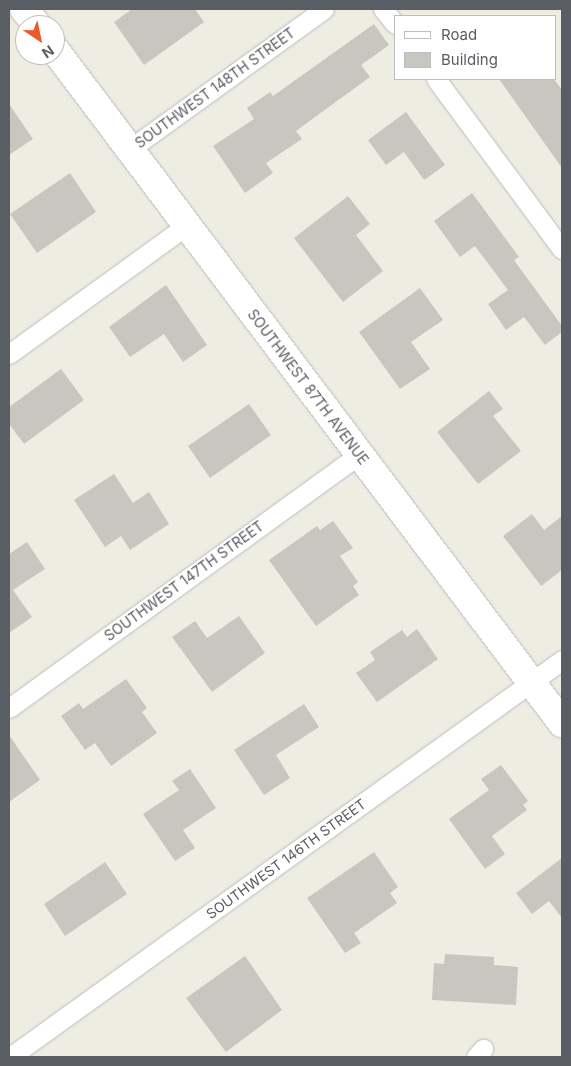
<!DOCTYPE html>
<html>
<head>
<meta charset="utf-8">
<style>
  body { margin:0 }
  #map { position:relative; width:571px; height:1066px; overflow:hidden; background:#eeede2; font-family:Inter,sans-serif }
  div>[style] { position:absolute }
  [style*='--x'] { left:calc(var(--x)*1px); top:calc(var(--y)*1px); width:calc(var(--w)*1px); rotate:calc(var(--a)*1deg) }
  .building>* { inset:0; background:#c8c7bf }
  .roads { filter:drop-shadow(0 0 1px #babbc1) drop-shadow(0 0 1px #babbc1) }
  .street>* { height:19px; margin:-9.5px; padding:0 9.5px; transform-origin:9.5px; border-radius:9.5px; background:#fff }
  .secondary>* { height:28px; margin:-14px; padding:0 14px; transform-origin:14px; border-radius:14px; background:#fff }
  span { translate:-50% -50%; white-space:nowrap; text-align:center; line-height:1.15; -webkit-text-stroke:4px #fff; paint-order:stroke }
  .street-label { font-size:14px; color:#5a5d63 }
  .frame { position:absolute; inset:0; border:10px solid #5a5d63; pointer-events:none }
  .legend { position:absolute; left:394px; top:15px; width:162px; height:65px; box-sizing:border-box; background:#fff; border:1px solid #bdbec1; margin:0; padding:6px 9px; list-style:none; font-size:15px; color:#5a5d63 }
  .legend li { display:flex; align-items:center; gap:10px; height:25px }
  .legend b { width:25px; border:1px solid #bdbec1 }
  .north { position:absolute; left:15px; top:15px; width:50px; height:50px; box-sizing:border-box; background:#fff; border:1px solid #bdbec1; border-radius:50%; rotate:146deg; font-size:14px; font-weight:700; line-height:20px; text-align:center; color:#5a5d63 }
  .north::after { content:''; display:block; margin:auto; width:18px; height:22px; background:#ec5a29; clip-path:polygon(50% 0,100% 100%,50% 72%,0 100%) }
</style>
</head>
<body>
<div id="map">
  <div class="building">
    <i style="clip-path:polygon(132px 9px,195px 9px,204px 22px,144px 65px,114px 22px)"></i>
    <i style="clip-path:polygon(374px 24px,389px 45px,361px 65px,370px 77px,296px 131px,302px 139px,266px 163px,273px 173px,245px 193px,213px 146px,254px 119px,247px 108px,270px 92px,273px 96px)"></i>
    <i style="clip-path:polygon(499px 79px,554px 79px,562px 90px,562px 168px)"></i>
    <i style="clip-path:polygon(9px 104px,33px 139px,9px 155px)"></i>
    <i style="clip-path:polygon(406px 112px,445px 165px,424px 180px,404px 152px,386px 165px,368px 140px)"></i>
    <i style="clip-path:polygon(70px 173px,96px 212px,37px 253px,10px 214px)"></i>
    <i style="clip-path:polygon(472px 193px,519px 257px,514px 260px,562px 326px,562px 332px,545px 345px,524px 317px,506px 330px,488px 304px,508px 290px,475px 246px,460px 257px,434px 221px)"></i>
    <i style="clip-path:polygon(348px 196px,370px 224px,356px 235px,383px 271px,343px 302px,294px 238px)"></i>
    <i style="clip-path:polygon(166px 285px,207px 345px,183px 362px,164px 334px,130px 357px,109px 327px)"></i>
    <i style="clip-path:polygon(420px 288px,443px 320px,411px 342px,430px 369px,400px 389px,359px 332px)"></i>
    <i style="clip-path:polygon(61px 369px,84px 400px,24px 444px,9px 424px,9px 407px)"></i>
    <i style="clip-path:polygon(489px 391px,503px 409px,493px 416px,521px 451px,478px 484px,437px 432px)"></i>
    <i style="clip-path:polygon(249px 404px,271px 435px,210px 478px,188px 446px)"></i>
    <i style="clip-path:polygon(114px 474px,133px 503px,149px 492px,169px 524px,130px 550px,121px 536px,105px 547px,74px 500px)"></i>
    <i style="clip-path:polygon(532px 514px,544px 530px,562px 516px,562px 570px,541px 586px,503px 536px)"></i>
    <i style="clip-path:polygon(333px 521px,353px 548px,340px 556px,358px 582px,353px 586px,359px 595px,316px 626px,269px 560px,317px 526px,320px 530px)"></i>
    <i style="clip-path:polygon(27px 542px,45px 569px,13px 590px,32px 617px,9px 633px,9px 554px)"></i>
    <i style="clip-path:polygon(239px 616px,265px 653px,212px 692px,172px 637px,195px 621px,207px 638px)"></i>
    <i style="clip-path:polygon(417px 629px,438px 659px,377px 702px,356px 673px,375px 660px,370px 652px,402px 630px,407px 637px)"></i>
    <i style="clip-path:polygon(126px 679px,147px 708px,142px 712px,157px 733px,111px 766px,95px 743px,85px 750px,61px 716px,79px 703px,83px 709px)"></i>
    <i style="clip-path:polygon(304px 704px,319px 727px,276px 755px,290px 778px,264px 795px,234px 750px)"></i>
    <i style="clip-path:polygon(9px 735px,40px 780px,9px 802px)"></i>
    <i style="clip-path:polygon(501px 765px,528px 801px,523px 805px,527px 810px,492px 836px,505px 854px,485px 869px,449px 819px,489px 790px,481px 779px)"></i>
    <i style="clip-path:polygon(190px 769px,216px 808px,183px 830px,195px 848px,175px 861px,143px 814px,179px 790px,172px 781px)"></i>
    <i style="clip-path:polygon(374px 852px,398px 887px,390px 893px,397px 903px,354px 933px,361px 943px,345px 953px,307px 898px)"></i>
    <i style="clip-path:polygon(562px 858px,562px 918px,549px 901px,532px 914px,516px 893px)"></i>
    <i style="clip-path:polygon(105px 862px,127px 894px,65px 936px,44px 904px)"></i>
    <i style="clip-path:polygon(445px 954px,494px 957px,494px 965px,518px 967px,516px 1005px,432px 1000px,434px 963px,444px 964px)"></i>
    <i style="clip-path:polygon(245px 956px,282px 1010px,226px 1052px,186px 998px)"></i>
  </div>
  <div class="roads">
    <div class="street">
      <i style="--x:383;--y:9;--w:19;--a:51"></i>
      <i style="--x:436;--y:79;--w:212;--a:53.5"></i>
      <i style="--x:130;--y:149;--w:239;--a:-35.8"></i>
      <i style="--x:9;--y:354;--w:220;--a:-35.9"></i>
      <i style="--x:9;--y:708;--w:432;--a:-35.9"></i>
      <i style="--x:10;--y:1057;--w:680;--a:-35.72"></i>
      <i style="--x:476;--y:1057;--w:11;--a:-49"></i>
    </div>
    <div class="secondary">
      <i style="--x:24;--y:9;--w:21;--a:51"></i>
      <i style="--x:55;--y:50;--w:843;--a:53.01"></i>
    </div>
  </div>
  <div class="street-label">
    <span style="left:215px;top:88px;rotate:-36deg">SOUTHWEST 148TH STREET</span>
    <span style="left:308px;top:387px;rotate:53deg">SOUTHWEST 87TH AVENUE</span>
    <span style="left:184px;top:581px;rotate:-36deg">SOUTHWEST 147TH STREET</span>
    <span style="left:286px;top:859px;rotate:-36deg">SOUTHWEST 146TH STREET</span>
  </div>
  <div class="frame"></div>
  <ul class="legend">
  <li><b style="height:6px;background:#fff"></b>Road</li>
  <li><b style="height:14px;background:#c8c7bf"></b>Building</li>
  </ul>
  <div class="north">N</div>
</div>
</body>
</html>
